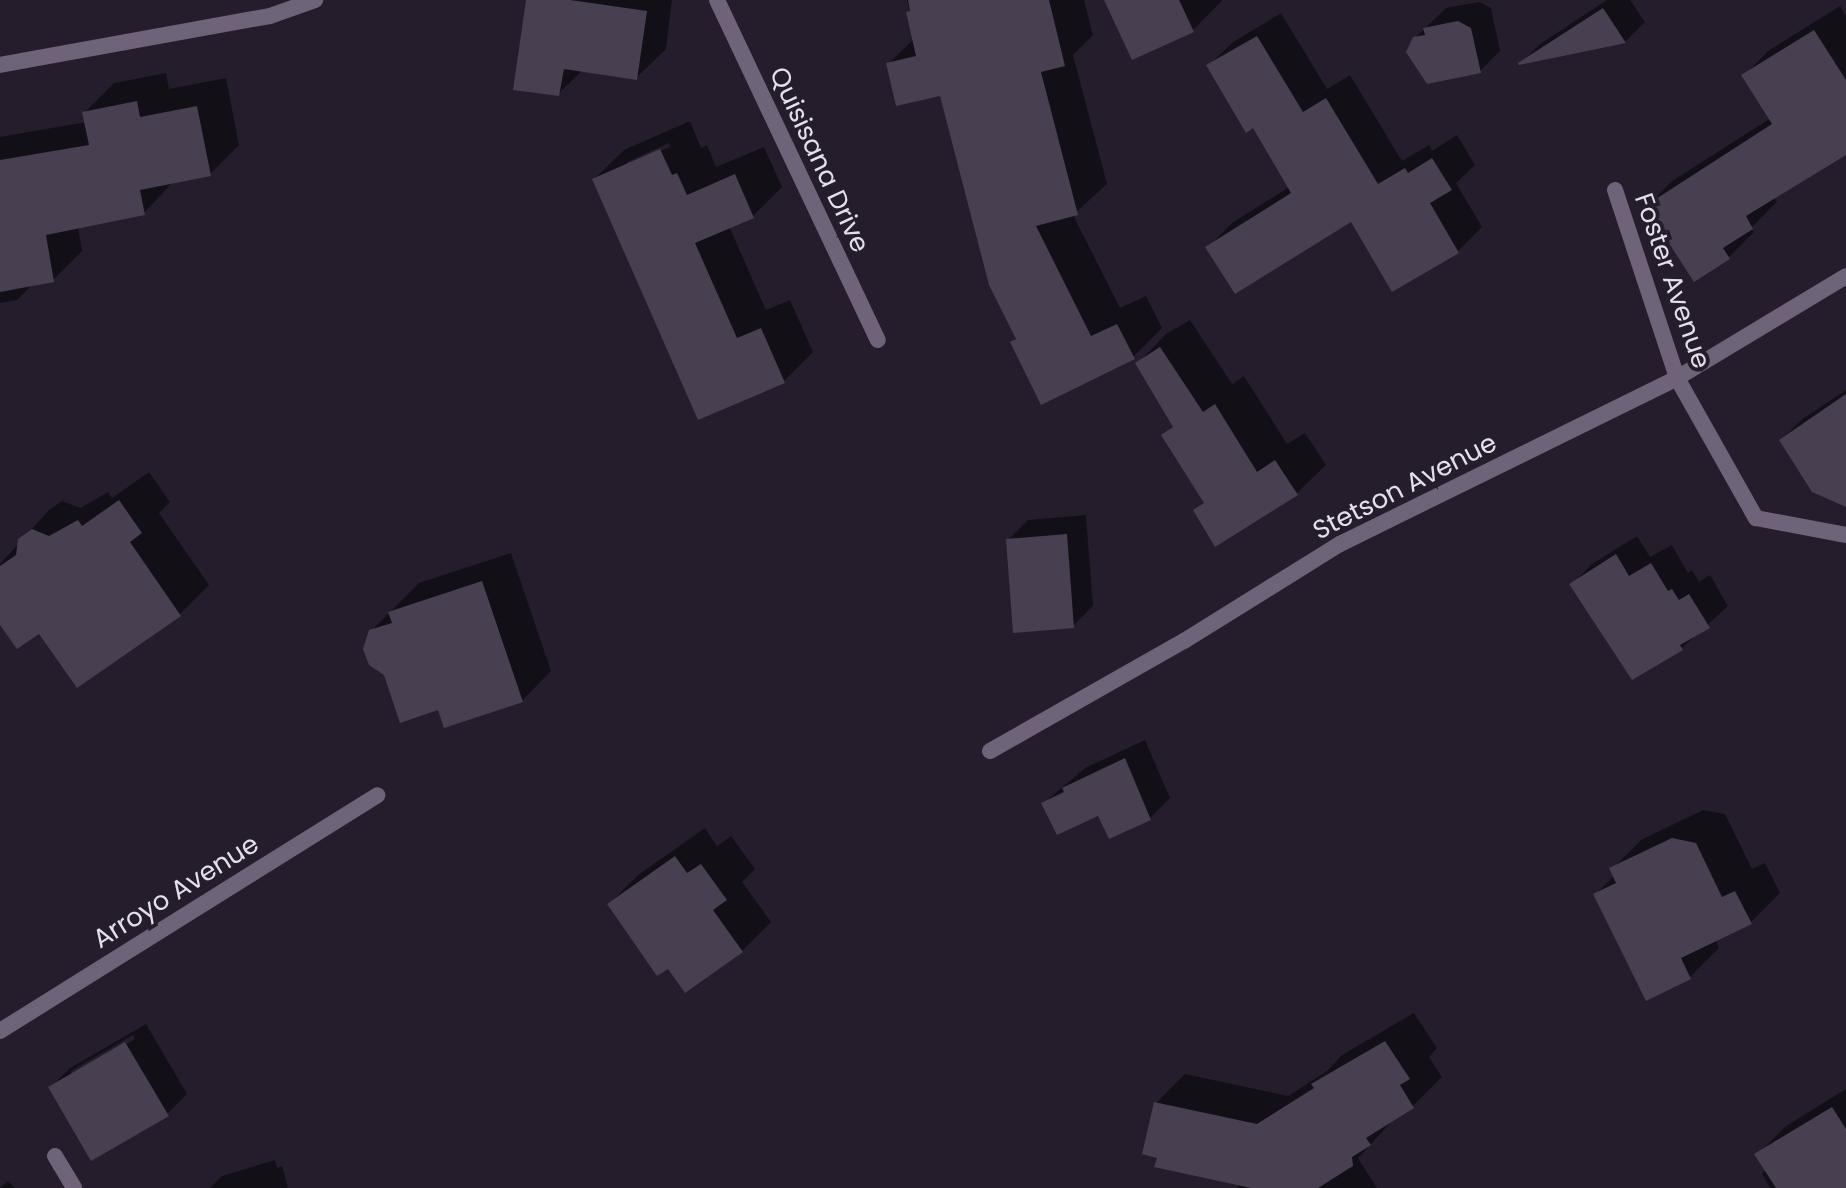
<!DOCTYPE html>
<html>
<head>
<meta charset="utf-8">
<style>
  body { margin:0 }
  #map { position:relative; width:1846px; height:1188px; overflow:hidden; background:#251d2c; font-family:Poppins,sans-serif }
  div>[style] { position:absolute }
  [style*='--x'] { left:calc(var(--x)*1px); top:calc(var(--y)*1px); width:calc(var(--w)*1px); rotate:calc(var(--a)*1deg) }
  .shadow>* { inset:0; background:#0007 }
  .building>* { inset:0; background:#483f50 }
  .lane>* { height:16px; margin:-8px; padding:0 8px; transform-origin:8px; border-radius:8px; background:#6f6379 }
  .street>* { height:16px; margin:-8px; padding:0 8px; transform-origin:8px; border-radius:8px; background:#6f6379 }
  span { translate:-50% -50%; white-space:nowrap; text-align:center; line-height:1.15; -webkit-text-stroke:8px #251d2c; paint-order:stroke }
  .street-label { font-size:26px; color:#e4dfe9 }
</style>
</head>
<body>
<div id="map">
  <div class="shadow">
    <i style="clip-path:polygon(528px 0,672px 0,666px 49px,636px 78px,583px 70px,558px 94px)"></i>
    <i style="clip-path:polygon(907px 0,1084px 0,1093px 35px,1073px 55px,1107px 184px,1073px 215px,1120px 308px,1146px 296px,1162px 328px,1133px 357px,1012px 342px,1017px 337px,942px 93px,888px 64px,915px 38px)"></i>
    <i style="clip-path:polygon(1107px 0,1222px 0,1222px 1px,1193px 30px)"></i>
    <i style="clip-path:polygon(1607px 0,1630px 0,1645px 22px,1625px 42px,1521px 63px,1540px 44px)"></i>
    <i style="clip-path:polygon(1479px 2px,1491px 8px,1500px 51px,1480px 71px,1414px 39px,1446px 8px)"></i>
    <i style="clip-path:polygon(1840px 6px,1846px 16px,1846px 152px,1774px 197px,1777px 202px,1751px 228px,1754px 232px,1729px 257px,1694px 279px,1647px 206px,1672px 181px,1771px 118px,1744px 76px,1768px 51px)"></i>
    <i style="clip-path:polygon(1281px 13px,1327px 89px,1350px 75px,1402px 161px,1429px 145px,1432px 151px,1457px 135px,1475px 165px,1456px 183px,1482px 227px,1458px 251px,1393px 289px,1351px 219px,1208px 247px,1232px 223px,1289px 187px,1253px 125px,1209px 65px,1233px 42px)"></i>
    <i style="clip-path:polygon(166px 73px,169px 89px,226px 78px,239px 145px,210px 174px,173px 182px,144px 213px,78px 226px,82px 251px,53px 280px,33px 284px,17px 300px,0 303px,0 137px,86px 122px,84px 113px,114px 83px)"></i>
    <i style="clip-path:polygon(evenodd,690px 121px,701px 148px,707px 145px,716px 167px,764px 147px,782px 187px,753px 216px,729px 226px,766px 310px,790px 300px,813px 352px,784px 381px,699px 418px,594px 179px,624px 150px,690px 121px,669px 143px,670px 147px,627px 166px,627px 162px,669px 143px)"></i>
    <i style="clip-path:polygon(1190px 320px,1232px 384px,1244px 376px,1287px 444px,1305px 433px,1326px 465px,1296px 494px,1196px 511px,1205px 501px,1164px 435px,1174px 425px,1137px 364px,1166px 334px)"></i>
    <i style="clip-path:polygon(1846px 390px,1846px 502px,1781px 440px,1801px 420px)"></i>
    <i style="clip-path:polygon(149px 472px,170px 502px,159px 513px,209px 585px,180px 614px,39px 631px,0 601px,0 564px,49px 510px,62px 501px,80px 508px,108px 492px,112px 498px)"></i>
    <i style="clip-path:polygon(1086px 515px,1093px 606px,1073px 626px,1008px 540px,1028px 520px)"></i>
    <i style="clip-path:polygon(1637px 536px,1650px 557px,1672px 545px,1688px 573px,1692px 570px,1699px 582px,1710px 575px,1728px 606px,1682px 648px,1572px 584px,1592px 564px)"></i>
    <i style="clip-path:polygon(511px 553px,551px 671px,522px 701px,439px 708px,371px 631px,419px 583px)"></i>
    <i style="clip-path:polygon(1145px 740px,1170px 798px,1150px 818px,1110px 837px,1098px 813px,1044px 803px,1085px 768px)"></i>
    <i style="clip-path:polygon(1703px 810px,1725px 814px,1752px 869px,1765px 863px,1780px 893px,1751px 922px,1715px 939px,1719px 948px,1690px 977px,1646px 998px,1596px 894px,1615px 875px,1612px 869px,1641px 840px)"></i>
    <i style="clip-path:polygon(705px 828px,717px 846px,731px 836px,755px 869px,742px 882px,771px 922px,742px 951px,668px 966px,609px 904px,638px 875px)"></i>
    <i style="clip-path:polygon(1414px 1013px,1437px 1048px,1429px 1057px,1442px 1077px,1413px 1106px,1395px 1118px,1358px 1158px,1377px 1188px,1238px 1188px,1239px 1183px,1159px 1157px,1156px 1103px,1185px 1074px,1288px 1096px,1327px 1071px,1342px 1055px)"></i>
    <i style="clip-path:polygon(evenodd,146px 1024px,187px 1094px,167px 1114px,50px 1088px,70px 1068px,146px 1024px,133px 1035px,135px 1039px,71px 1076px,71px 1071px,133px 1035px)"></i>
    <i style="clip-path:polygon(1846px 1089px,1846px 1188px,1770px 1188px,1762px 1174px,1766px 1170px,1757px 1155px,1786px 1126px)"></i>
    <i style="clip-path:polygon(275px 1160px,277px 1168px,282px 1166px,288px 1188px,210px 1188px,222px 1176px)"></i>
    <i style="clip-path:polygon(8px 1181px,15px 1188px,0 1188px)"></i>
  </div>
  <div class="building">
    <i style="clip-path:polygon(526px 0,570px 0,647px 11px,637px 80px,564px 69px,559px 96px,513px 90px)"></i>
    <i style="clip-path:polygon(908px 0,1049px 0,1065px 66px,1041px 72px,1078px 215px,1036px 226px,1091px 336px,1117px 324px,1135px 359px,1041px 405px,1010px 342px,1016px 339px,989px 285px,940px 96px,896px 106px,886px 63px,916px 56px,906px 12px,910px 11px)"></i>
    <i style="clip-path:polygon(1104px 0,1179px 0,1194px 32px,1132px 60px)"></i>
    <i style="clip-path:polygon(1603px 8px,1626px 43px,1519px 65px,1518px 63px)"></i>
    <i style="clip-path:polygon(1458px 21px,1471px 28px,1481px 73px,1427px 84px,1406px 52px,1413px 37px,1425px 35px,1423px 28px)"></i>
    <i style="clip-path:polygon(1814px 30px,1846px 80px,1846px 155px,1746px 216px,1753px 229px,1723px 248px,1730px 259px,1694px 282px,1645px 206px,1772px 124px,1741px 75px)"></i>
    <i style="clip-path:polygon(1257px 36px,1303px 112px,1326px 98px,1378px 184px,1405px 168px,1408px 173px,1432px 158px,1452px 190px,1430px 203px,1459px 253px,1392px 292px,1351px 222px,1235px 294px,1205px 247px,1291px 193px,1253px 128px,1246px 133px,1206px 65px)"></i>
    <i style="clip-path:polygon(137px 101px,140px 117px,197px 106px,211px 176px,140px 190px,145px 215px,46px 235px,54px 282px,0 292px,0 160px,89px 145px,82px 112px)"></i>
    <i style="clip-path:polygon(660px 149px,672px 175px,677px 173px,687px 195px,735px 174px,754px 218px,695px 243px,737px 338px,761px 328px,785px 383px,698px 420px,592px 179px)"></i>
    <i style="clip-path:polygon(1160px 347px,1203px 412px,1215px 404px,1257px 472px,1275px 460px,1298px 495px,1215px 547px,1193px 510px,1204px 503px,1161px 435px,1173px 427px,1135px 363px)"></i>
    <i style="clip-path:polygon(1846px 394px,1846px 507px,1812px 492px,1779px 440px)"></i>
    <i style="clip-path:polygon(119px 500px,142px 533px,130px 542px,181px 616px,77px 688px,39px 634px,17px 649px,0 625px,0 566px,16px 555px,18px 539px,32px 529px,49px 536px,78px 520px,82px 526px)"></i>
    <i style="clip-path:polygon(1067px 534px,1074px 628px,1013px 633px,1006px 539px)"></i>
    <i style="clip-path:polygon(1616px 554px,1629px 576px,1651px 563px,1668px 591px,1672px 589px,1679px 600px,1689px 594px,1710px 628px,1680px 645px,1683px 650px,1632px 680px,1569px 584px)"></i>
    <i style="clip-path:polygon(482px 581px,523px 702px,444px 728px,438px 710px,400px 723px,384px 675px,369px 665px,363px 649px,369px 630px,392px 623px,388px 612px)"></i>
    <i style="clip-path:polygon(1125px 758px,1151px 820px,1109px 839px,1098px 816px,1057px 835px,1041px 803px,1064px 792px,1062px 788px)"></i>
    <i style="clip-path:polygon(1672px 838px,1696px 843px,1722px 897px,1735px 891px,1752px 924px,1681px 958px,1691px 979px,1646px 1001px,1593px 894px,1616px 883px,1609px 868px)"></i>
    <i style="clip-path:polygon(675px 856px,687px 873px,701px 864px,727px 900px,713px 910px,743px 952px,685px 993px,668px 969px,657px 976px,607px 904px)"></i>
    <i style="clip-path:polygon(1385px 1041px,1410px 1079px,1400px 1085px,1414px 1108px,1366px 1138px,1371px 1145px,1352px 1157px,1353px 1166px,1318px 1188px,1251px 1188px,1154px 1167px,1157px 1158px,1142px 1154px,1154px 1102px,1257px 1124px,1314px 1088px,1311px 1084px)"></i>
    <i style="clip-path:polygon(125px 1042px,169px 1116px,91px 1161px,48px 1087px)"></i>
    <i style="clip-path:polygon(1832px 1107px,1846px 1129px,1846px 1188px,1776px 1188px,1754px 1154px)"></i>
  </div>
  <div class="lane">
    <i style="--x:990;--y:751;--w:223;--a:-29.6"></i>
    <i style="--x:1184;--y:641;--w:184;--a:-31.9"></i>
    <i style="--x:1340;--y:544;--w:376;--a:-26.2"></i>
    <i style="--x:0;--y:1031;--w:445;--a:-32"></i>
    <i style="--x:55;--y:1156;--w:37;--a:59"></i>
  </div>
  <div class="street">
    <i style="--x:717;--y:0;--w:376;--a:64.7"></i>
    <i style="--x:0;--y:65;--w:274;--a:-10.3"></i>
    <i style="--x:270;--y:16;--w:48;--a:-19.6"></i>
    <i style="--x:1615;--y:190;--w:198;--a:71.7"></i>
    <i style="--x:1677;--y:378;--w:161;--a:60.6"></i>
    <i style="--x:1756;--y:518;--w:92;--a:10.7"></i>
    <i style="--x:1677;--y:378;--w:197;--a:-31.1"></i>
  </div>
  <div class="street-label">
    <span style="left:819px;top:160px;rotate:65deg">Quisisana Drive</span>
    <span style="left:1672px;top:281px;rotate:71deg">Foster Avenue</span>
    <span style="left:1405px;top:487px;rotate:-27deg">Stetson Avenue</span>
    <span style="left:176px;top:892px;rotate:-32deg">Arroyo Avenue</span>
  </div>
</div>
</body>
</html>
